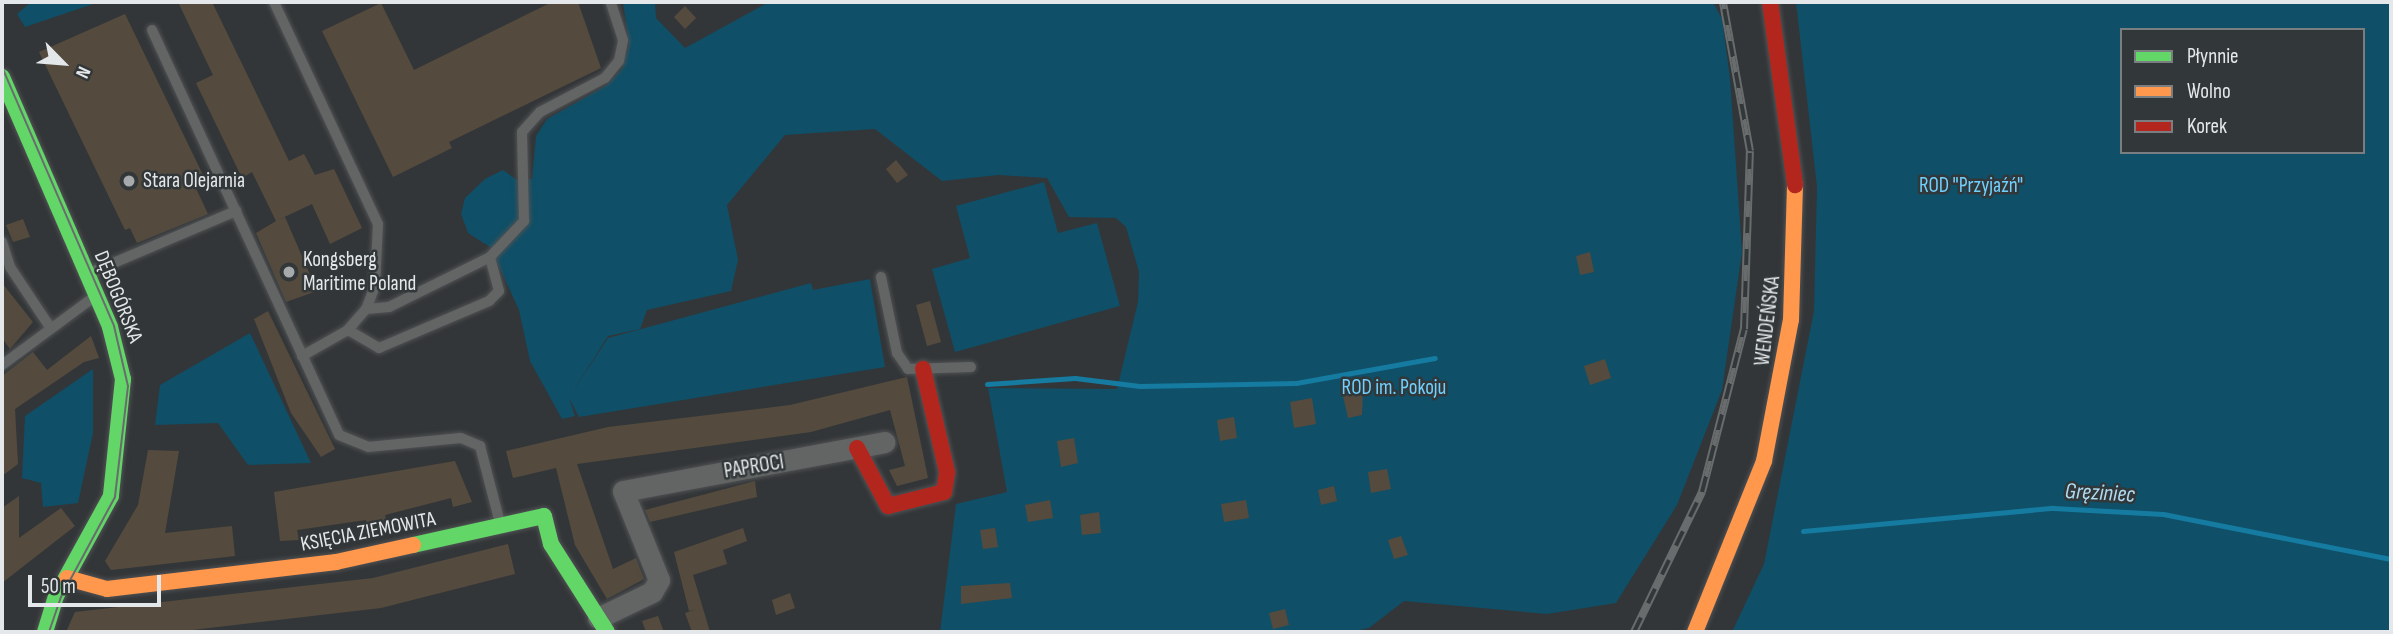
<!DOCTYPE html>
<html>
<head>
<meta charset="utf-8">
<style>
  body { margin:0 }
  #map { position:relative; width:2393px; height:634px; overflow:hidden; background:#333638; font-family:"Sofia Sans Condensed",sans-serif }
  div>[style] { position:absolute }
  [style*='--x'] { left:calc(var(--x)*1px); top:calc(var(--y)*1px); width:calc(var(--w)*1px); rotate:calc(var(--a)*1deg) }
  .green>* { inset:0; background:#0f4f67 }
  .stream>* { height:5px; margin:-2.5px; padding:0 2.5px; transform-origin:2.5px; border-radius:2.5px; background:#157ba0 }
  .building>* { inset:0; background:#544b3e }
  .roads { filter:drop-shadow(0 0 2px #505254) drop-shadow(0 0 2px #505254) }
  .lane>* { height:10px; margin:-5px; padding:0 5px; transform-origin:5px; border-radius:5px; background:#636565 }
  .street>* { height:21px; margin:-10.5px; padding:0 10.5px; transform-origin:10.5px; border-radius:10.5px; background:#636565 }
  .fast>* { height:16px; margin:-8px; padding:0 8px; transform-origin:8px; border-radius:8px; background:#63d668 }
  .slow>* { height:16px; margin:-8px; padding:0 8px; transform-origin:8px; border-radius:8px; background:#ff974d }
  .jam>* { height:16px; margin:-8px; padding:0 8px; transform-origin:8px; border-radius:8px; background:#b3261e }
  .tram>* { height:2px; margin:-1px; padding:0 1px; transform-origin:1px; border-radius:1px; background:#696c6c }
  .rail>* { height:8px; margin-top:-4px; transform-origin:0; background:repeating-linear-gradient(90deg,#323739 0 16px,#696c6c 0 32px); box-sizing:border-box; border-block:2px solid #696c6c }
  .dots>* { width:19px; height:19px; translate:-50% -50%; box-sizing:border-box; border:4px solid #323739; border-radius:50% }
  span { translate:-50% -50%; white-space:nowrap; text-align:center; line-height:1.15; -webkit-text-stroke:5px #323739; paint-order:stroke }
  .poi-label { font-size:21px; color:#e5e8ea }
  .left { translate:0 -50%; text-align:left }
  .park-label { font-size:21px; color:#70d1fe }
  .street-label { font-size:21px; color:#e5e8ea }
  .water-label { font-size:23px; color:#afdbf1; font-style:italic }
  .frame { position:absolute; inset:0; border:4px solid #e5e8ea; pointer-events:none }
  .legend { position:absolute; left:2120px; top:28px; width:245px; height:126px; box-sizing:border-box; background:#323739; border:2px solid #7a7e80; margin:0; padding:9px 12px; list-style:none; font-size:21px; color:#e5e8ea }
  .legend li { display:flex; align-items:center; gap:14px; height:35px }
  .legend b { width:35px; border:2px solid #7a7e80 }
  .north { position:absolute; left:28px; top:28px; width:70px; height:70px; -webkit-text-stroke:5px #323739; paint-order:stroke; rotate:115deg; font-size:19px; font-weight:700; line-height:28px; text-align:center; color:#e5e8ea }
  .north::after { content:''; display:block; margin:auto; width:24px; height:32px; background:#e5e8ea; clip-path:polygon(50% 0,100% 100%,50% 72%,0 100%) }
  .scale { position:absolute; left:28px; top:575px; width:133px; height:32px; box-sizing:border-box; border:4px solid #e5e8ea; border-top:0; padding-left:9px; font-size:21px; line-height:24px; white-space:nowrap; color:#e5e8ea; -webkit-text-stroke:5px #323739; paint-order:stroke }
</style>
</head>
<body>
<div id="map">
  <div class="green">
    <i style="clip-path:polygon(31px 2px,99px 2px,25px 27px,17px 14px)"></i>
    <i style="clip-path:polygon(623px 2px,655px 2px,656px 18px,685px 48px,769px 2px,1713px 2px,1722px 19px,1730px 78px,1742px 252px,1722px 390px,1677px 505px,1616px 603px,1547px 614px,1404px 601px,1369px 628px,1350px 632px,940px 632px,956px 504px,1007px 492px,988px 388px,1117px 389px,1138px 302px,1139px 272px,1126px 227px,1116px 218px,1069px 217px,1047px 178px,998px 175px,942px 181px,875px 129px,785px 135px,727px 205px,738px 260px,731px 291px,647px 310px,640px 329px,608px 336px,570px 396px,608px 338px,811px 283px,813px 290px,870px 279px,885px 367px,579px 417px,569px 398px,575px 416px,562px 419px,530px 361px,519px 310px,490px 247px,468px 233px,461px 214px,465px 198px,485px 179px,503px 170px,517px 180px,532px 179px,536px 136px,547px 119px,607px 85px,622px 69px,629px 45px)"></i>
    <i style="clip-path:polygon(evenodd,1796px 2px,2391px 2px,2391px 632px,1732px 632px,1764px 564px,1814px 311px,1817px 187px,1796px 2px,2122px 30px,2363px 30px,2363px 152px,2122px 152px,2122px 30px)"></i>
    <i style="clip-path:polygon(1044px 182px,1058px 233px,1097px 223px,1120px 306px,955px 352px,932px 269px,970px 258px,956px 206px)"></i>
    <i style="clip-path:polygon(250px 333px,311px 463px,248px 465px,218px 423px,155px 425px,160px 385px)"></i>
    <i style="clip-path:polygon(93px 369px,93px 433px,78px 503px,43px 507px,41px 483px,22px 478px,25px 416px)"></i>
  </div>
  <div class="stream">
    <i style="--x:987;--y:384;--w:88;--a:-3.9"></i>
    <i style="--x:1075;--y:378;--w:65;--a:7"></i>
    <i style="--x:1140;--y:386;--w:156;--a:-1.1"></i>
    <i style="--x:1296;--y:383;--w:141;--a:-10.2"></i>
    <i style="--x:1803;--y:531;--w:251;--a:-5.3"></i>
    <i style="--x:2053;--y:508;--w:110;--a:3.1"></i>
    <i style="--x:2163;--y:514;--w:232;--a:11.2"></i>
  </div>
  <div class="building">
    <i style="clip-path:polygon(178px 2px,212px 2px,289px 161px,304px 154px,315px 175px,334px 169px,362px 228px,330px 244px,312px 204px,278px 220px,285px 217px,317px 291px,286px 302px,256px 233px,276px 221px,252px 172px,242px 178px,196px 83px,213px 75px)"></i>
    <i style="clip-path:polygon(552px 2px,578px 2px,601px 68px,449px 142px,452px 148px,393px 177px,322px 31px,381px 3px,414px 70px)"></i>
    <i style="clip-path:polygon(685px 6px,696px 18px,685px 29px,674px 17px)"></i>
    <i style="clip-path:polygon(125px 14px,203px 175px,192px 180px,208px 214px,137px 243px,130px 228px,125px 230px,39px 52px)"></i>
    <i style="clip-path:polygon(896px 160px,908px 175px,897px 183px,886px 169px)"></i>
    <i style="clip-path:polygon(23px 219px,30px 237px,13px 242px,6px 225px)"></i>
    <i style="clip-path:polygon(1590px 252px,1594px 272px,1580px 275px,1576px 256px)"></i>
    <i style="clip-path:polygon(2px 283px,33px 322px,10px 349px,2px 338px)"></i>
    <i style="clip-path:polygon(930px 301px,941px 342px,927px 346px,916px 305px)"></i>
    <i style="clip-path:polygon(268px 311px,335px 449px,321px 457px,291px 413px,254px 319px)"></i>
    <i style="clip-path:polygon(91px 336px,99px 358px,84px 362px,15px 409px,18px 464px,2px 476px,2px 376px,33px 352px,47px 370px)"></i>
    <i style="clip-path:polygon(1605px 359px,1611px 378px,1590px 385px,1584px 366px)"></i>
    <i style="clip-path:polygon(907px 377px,928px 478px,897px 486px,889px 470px,905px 466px,890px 410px,811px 432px,577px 464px,613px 569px,636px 558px,644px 579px,607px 599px,575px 545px,556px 468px,513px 478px,506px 451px,608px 427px,790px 405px)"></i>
    <i style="clip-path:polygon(1363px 392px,1362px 415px,1348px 418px,1343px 396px)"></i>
    <i style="clip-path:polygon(1312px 398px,1316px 424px,1294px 428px,1290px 402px)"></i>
    <i style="clip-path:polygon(1234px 417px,1237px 438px,1220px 441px,1217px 420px)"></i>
    <i style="clip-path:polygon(1074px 438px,1078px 463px,1061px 467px,1057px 441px)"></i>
    <i style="clip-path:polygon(148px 450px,179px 451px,165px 533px,232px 526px,235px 556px,111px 570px,105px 561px,138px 505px)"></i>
    <i style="clip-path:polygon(455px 461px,472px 502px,453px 507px,451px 498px,385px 515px,387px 524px,368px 529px,366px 520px,297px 530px,299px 540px,280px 541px,274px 492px)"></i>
    <i style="clip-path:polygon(1387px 469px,1391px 489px,1371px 493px,1368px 472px)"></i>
    <i style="clip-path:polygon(755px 481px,757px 497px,650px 522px,645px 510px)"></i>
    <i style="clip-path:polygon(1334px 486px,1337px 501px,1321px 505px,1318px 490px)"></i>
    <i style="clip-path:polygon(19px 496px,19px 538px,61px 508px,75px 526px,2px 583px,2px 508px)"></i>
    <i style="clip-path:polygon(1050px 500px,1053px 518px,1028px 522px,1025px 505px)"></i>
    <i style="clip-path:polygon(1246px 500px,1249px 518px,1224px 522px,1221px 504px)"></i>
    <i style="clip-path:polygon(1099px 512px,1101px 533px,1082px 535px,1080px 515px)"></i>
    <i style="clip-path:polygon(743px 528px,747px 541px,723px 550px,727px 564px,693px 575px,710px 632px,692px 632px,685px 613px,697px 609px,689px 611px,674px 552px)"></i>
    <i style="clip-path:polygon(995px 528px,998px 547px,983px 549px,980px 530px)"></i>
    <i style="clip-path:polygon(1401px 536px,1408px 555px,1394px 559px,1388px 540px)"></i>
    <i style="clip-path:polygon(508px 544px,515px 574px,381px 608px,175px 632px,66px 632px,75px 612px,373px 578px)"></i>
    <i style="clip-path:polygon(1010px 583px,1012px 598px,961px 604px,961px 586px)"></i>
    <i style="clip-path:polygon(790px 593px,795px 608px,776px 615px,772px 600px)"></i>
    <i style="clip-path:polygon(1285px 609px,1289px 625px,1273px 629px,1269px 613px)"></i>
    <i style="clip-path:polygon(658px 616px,664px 632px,646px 632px,642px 621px)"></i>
  </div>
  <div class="roads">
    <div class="lane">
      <i style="--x:274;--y:2;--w:245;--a:64.9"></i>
      <i style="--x:378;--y:224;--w:62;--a:92.8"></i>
      <i style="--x:375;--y:286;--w:25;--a:111"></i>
      <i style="--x:366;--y:309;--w:28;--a:131"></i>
      <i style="--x:348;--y:330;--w:53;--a:150.5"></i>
      <i style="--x:152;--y:30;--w:446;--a:65.2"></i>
      <i style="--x:339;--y:435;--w:31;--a:22"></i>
      <i style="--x:368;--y:447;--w:93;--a:-5.5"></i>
      <i style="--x:461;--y:438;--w:21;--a:23"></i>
      <i style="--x:480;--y:446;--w:80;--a:75.4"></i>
      <i style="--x:2;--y:242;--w:26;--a:72"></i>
      <i style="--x:10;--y:267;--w:72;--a:56.3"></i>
      <i style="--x:90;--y:273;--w:159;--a:-23"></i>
      <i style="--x:881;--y:277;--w:78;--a:78.1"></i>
      <i style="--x:897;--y:353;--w:19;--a:55"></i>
      <i style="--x:908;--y:369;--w:63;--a:-1.8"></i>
      <i style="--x:366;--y:309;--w:23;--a:-5"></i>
      <i style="--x:389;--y:307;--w:113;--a:-26.3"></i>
      <i style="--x:490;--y:257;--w:50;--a:-46.6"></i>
      <i style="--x:524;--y:221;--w:89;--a:-91.3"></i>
      <i style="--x:522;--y:132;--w:27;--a:-48"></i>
      <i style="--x:540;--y:112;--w:73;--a:-27.6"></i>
      <i style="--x:605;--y:78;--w:22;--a:-51"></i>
      <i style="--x:619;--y:61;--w:21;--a:-79"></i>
      <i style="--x:623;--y:40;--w:40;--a:-108"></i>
      <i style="--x:348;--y:330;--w:36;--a:30"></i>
      <i style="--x:379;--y:348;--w:120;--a:-23.1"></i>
      <i style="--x:489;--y:301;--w:14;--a:-45"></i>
      <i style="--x:499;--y:291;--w:35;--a:-105"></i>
      <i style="--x:2;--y:365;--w:114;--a:-36.5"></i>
    </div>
    <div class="street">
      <i style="--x:598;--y:618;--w:60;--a:-25.7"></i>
      <i style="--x:652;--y:592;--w:14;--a:-60"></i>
      <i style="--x:659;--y:580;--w:96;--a:-112"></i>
      <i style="--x:623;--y:491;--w:266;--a:-10.6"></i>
    </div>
    <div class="fast">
      <i style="--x:2;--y:77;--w:272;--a:66.6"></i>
      <i style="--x:110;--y:327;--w:54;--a:76"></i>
      <i style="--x:123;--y:379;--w:118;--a:95.9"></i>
      <i style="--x:111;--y:496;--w:114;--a:118.8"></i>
      <i style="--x:56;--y:596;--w:38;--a:107"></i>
      <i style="--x:413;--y:545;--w:134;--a:-12.5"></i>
      <i style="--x:544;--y:516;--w:29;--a:76"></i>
      <i style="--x:551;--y:544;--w:104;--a:57.5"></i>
    </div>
    <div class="slow">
      <i style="--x:67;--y:578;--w:41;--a:15.4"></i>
      <i style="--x:107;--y:589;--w:231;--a:-6.7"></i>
      <i style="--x:336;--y:562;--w:79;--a:-12.4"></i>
      <i style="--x:1695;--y:632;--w:184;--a:-68"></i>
      <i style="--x:1764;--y:461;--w:144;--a:-79.2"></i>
      <i style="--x:1791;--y:320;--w:135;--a:-88.3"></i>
    </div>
    <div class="jam">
      <i style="--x:1770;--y:2;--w:185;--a:82.2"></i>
      <i style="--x:857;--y:448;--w:66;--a:61.9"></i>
      <i style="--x:888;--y:506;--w:58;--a:-14"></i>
      <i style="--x:944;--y:492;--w:20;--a:-81"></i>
      <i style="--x:947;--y:472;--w:106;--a:-103.1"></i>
    </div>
  </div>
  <div class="tram">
    <i style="--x:2;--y:67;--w:282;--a:66.6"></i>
    <i style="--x:114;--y:326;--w:62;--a:76.9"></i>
    <i style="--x:128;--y:386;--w:112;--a:96.7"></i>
    <i style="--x:115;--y:497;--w:114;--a:118.4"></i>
    <i style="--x:61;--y:597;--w:37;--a:109"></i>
  </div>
  <div class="rail">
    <i style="--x:1634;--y:632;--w:156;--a:-64.1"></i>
    <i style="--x:1702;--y:492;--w:168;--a:-75.6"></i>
    <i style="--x:1744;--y:329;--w:178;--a:-88.1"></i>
    <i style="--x:1750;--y:151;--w:151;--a:-100.3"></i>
  </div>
  <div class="dots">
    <i style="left:129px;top:181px;background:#a7aaac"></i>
    <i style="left:289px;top:272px;background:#a7aaac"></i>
  </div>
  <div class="poi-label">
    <span class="left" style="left:143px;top:181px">Stara Olejarnia</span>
    <span class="left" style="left:303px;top:272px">Kongsberg<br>Maritime Poland</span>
  </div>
  <div class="park-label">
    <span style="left:1971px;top:186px">ROD "Przyjaźń"</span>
    <span style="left:1394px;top:388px">ROD im. Pokoju</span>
  </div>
  <div class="street-label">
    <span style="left:118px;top:297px;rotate:68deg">DĘBOGÓRSKA</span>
    <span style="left:1768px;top:321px;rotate:-83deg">WENDEŃSKA</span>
    <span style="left:754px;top:467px;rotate:-9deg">PAPROCI</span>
    <span style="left:368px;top:532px;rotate:-11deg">KSIĘCIA ZIEMOWITA</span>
  </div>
  <div class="water-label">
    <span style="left:2100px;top:493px;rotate:3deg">Gręziniec</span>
  </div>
  <div class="frame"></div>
  <ul class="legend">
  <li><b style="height:9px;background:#63d668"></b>Płynnie</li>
  <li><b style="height:9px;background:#ff974d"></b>Wolno</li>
  <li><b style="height:9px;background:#b3261e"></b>Korek</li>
  </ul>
  <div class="north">N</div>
  <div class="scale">50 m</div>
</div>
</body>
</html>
